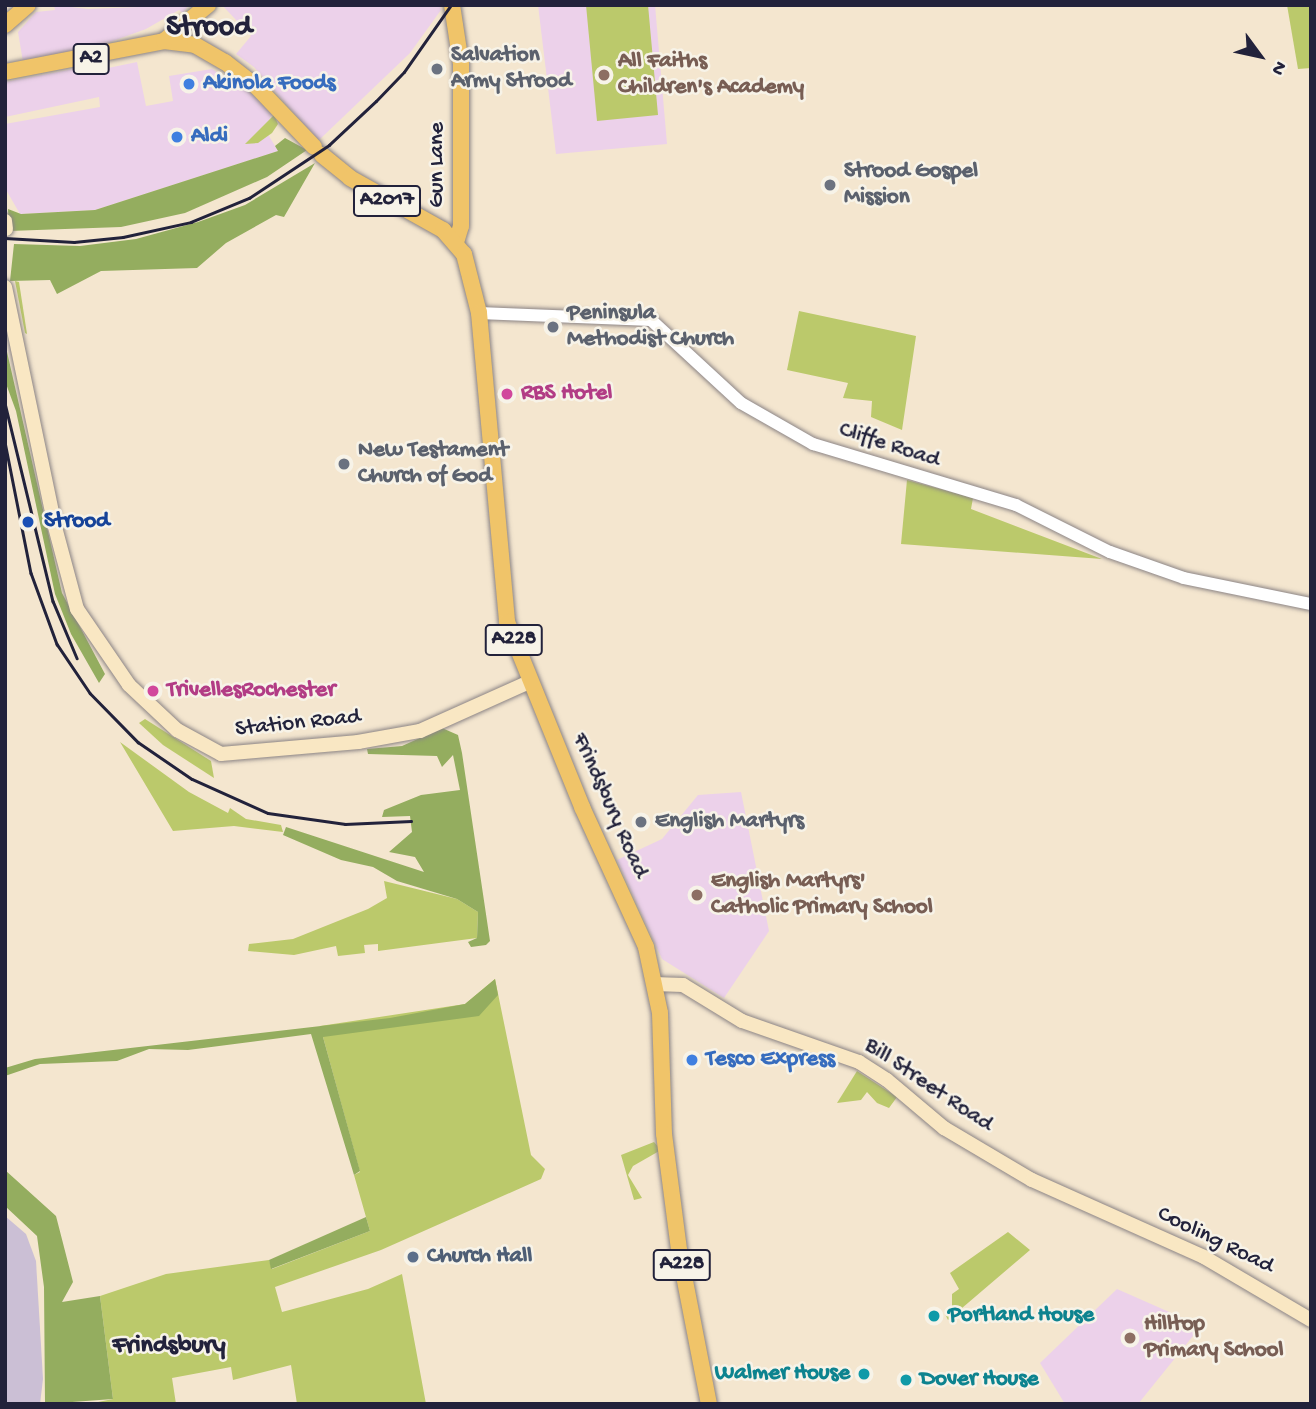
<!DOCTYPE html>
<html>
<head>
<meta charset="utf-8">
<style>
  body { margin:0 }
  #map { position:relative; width:1316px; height:1409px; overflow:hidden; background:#f4e6cf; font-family:"Gochi Hand",sans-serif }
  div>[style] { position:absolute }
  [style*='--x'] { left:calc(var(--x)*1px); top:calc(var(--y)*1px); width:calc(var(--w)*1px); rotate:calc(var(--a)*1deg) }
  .built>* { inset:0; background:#ecd1ea }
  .industrial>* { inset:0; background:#cbbfd5 }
  .green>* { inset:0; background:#bbc96b }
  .forest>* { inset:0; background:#94ad5f }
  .roads { filter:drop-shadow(0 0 2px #8b8485) drop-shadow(0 0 2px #8b8485) }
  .tertiary>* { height:12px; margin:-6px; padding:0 6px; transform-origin:6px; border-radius:6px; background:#fff }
  .secondary>* { height:14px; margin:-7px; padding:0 7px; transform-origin:7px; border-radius:7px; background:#f9e7c3 }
  .primary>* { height:16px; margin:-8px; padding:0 8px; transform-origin:8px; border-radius:8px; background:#f0c469 }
  .rail>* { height:2.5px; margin:-1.25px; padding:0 1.25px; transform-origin:1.25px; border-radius:1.25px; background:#22223b }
  .dots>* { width:19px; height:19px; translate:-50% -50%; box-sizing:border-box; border:4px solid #f7f3e8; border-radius:50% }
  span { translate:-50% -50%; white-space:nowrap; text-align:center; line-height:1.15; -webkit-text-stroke:5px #f7f3e8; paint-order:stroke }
  .shield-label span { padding:2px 5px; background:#f7f3e8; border:2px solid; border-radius:5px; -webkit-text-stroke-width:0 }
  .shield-label { font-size:21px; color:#22223b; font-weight:700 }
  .worship-label { font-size:23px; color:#5b616d; font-weight:700 }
  .left { translate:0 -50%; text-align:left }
  .education-label { font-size:23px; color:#785e54; font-weight:700 }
  .shop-label { font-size:23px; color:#366cbe; font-weight:700 }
  .street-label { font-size:23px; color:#22223b }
  .hotel-label { font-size:23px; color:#b23c85; font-weight:700 }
  .transit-label { font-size:23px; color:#164399; font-weight:700 }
  .service-label { font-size:23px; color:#4e5e75; font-weight:700 }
  .culture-label { font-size:23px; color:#0d838f; font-weight:700 }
  .right { translate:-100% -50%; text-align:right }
  .quarter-label { font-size:26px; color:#22223b; font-weight:700 }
  .district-label { font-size:30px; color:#22223b; font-weight:700 }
  .frame { position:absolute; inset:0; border:7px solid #22223b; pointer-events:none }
  .north { position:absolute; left:1225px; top:21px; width:70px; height:70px; -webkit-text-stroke:5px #f7f3e8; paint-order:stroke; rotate:123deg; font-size:19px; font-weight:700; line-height:28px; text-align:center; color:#22223b }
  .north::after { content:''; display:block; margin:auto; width:24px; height:32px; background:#22223b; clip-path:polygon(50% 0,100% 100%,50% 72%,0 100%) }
</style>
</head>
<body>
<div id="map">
  <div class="built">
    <i style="clip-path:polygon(54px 5px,88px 9px,189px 5px,183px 13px,179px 10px,146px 29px,99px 46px,23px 62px,18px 32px,36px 12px,55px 10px)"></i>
    <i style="clip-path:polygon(222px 5px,440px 5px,441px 10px,410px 53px,318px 141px,254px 67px,236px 54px,251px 36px)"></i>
    <i style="clip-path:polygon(538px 5px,655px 5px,667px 144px,556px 154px)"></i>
    <i style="clip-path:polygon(137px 62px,146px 106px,173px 101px,169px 76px,212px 69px,231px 81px,233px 78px,272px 112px,266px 131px,278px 151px,95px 210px,20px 214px,5px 188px,5px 124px,100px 107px,99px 97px,5px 117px,5px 82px,94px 65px,108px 68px)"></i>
    <i style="clip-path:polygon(741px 792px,769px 931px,724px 998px,662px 959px,617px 860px,662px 839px,698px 795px)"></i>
    <i style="clip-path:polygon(1117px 1289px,1201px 1326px,1138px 1404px,1065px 1404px,1040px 1363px)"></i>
  </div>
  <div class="industrial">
    <i style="clip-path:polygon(5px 1216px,26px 1234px,36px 1261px,43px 1379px,40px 1404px,5px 1404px)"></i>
  </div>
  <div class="green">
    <i style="clip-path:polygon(586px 5px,648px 5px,658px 115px,597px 121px)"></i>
    <i style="clip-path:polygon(1287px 5px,1311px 5px,1311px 68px,1298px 69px)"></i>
    <i style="clip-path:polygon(274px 115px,278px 124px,272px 133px,258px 143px,245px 144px)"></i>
    <i style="clip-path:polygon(15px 281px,19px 282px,27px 334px,25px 333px)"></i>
    <i style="clip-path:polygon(799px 311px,916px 336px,902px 430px,871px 417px,872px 401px,843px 398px,848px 383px,787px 370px)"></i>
    <i style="clip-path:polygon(907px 480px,973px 498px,971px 509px,1102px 559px,901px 544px)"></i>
    <i style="clip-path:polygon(145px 719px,211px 761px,214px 778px,163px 745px,139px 723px)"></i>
    <i style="clip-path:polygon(120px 742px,189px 792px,228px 813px,230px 808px,246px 819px,281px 825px,283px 832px,234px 826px,173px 831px)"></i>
    <i style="clip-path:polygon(384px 881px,457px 899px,478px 912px,477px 938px,378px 951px,378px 944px,364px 945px,365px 953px,338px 956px,336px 946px,294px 955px,248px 951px,249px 944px,293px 939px,368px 909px,387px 898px)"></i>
    <i style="clip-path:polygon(495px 979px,531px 1155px,545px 1169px,541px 1179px,381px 1250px,275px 1287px,282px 1312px,368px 1289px,402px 1274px,426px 1404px,297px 1404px,291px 1365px,233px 1380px,231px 1367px,172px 1378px,176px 1404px,88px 1404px,113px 1399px,100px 1296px,166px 1274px,269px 1260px,272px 1269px,370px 1231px,354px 1175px,360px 1172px,320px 1026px,465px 1004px)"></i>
    <i style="clip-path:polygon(857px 1071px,897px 1097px,889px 1108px,877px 1103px,867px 1092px,861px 1100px,837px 1103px)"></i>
    <i style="clip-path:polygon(654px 1142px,661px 1150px,633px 1166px,628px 1175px,642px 1198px,634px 1200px,621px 1155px)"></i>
    <i style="clip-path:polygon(1008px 1232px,1030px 1250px,948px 1320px,945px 1314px,952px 1310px,952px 1294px,959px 1289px,950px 1273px)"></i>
  </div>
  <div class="forest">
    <i style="clip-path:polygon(285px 138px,307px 150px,267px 177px,185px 213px,121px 227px,9px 231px,8px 209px,21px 214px,95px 210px,278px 151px,275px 146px)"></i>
    <i style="clip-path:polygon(315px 163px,284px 217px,276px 215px,226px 243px,197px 268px,101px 271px,57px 294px,50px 280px,10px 281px,14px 244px,80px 246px,136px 239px,198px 222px,245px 205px)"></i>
    <i style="clip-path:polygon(5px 343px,62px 593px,105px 674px,99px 683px,71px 634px,55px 594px,16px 411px,5px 381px)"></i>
    <i style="clip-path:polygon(442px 728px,458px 735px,462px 753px,490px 941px,486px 945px,471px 947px,468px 942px,477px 938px,478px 912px,457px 899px,397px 881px,373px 867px,341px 860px,283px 835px,286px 827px,424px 872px,415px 857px,389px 852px,412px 832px,410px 816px,382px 817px,384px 810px,421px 795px,460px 790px,453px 755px,442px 767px,437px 756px,368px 754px,367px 749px,402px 746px)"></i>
    <i style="clip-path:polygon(495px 979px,498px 995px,479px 1016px,323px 1037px,360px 1171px,354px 1175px,311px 1034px,188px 1050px,149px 1049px,117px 1061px,40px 1064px,5px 1076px,5px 1068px,35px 1059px,390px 1018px,465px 1004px)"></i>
    <i style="clip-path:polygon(5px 1170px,56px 1216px,73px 1282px,62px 1302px,100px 1296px,113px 1399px,45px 1404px,44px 1287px,37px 1236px,5px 1206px)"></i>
    <i style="clip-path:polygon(366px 1217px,370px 1231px,271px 1269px,269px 1260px)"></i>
  </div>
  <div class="roads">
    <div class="tertiary">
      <i style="--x:479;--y:313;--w:172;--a:2.3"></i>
      <i style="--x:651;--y:320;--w:122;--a:42.7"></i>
      <i style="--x:741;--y:403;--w:83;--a:29.7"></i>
      <i style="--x:813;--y:444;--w:212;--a:16.7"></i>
      <i style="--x:1016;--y:505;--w:105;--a:26.6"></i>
      <i style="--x:1110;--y:552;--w:78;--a:19.4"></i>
      <i style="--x:1184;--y:578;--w:130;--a:11.6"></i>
    </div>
    <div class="secondary">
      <i style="--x:5;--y:221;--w:8;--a:83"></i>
      <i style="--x:5;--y:287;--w:245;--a:78.2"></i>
      <i style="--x:55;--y:527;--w:85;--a:75"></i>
      <i style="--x:77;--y:609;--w:92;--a:55.6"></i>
      <i style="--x:129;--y:685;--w:66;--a:43.2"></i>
      <i style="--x:177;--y:730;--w:50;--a:28.6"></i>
      <i style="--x:221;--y:754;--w:138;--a:-5"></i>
      <i style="--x:358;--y:742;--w:63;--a:-10.1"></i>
      <i style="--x:420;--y:731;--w:120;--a:-24.2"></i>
      <i style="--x:654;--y:984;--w:29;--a:2"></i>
      <i style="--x:683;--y:985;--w:69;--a:31.4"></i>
      <i style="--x:742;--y:1021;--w:124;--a:19.3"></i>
      <i style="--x:859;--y:1062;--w:33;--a:33"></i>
      <i style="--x:887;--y:1080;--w:75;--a:40.1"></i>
      <i style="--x:944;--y:1128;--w:102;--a:30.6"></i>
      <i style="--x:1032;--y:1180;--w:188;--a:24.1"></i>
      <i style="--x:1204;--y:1257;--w:124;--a:30.5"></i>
    </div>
    <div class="primary">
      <i style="--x:452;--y:5;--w:60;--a:81.3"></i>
      <i style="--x:461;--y:64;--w:162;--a:90"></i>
      <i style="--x:461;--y:226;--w:17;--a:107"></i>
      <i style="--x:5;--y:25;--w:30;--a:-41"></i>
      <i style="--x:164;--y:41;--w:31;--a:7"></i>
      <i style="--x:195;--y:45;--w:34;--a:30"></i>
      <i style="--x:225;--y:62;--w:39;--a:38"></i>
      <i style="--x:256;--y:86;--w:84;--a:46.4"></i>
      <i style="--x:5;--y:72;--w:162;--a:-11"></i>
      <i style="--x:164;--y:41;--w:57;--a:-39.3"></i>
      <i style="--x:322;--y:155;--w:36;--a:39"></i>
      <i style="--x:350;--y:178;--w:107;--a:29.2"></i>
      <i style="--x:443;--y:230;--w:32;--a:49"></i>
      <i style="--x:464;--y:254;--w:61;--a:75.7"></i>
      <i style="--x:479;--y:313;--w:310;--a:84.8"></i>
      <i style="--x:507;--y:622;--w:200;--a:67.9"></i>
      <i style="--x:582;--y:807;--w:154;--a:65.4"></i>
      <i style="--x:646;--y:947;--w:67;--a:78"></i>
      <i style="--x:660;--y:1013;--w:121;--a:88.1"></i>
      <i style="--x:664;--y:1134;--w:117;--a:82.6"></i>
      <i style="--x:679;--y:1250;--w:157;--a:79"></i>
    </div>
  </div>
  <div class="rail">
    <i style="--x:5;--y:238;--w:69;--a:3.3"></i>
    <i style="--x:74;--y:242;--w:49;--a:-5.8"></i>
    <i style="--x:123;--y:237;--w:70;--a:-12.4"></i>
    <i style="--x:191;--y:222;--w:63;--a:-22.5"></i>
    <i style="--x:249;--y:198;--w:96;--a:-33.5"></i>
    <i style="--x:329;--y:145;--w:64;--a:-43.1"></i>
    <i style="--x:376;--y:101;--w:40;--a:-46"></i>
    <i style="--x:404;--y:72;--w:82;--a:-55"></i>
    <i style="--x:5;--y:403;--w:204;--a:76.4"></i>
    <i style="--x:53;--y:601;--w:62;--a:67.2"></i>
    <i style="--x:5;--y:442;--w:134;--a:78.8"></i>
    <i style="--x:31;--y:573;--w:76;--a:69.9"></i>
    <i style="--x:57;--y:644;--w:59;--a:56"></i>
    <i style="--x:90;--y:693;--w:69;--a:45.6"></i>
    <i style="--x:138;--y:742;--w:65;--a:34.4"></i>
    <i style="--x:192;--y:779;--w:83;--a:24.1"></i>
    <i style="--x:268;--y:813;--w:78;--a:8.1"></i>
    <i style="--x:345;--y:824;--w:66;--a:-2.6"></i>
  </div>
  <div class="dots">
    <i style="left:437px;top:69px;background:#6b7280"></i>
    <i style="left:604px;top:75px;background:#8d6e63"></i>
    <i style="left:189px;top:84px;background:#3f7fe0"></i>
    <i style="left:177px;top:137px;background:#3f7fe0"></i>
    <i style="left:830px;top:185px;background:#6b7280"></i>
    <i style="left:553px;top:327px;background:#6b7280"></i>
    <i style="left:507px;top:394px;background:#d1479c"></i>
    <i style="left:344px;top:464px;background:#6b7280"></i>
    <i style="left:28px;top:522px;background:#1a4fb4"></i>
    <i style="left:153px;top:691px;background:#d1479c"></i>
    <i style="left:641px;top:822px;background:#6b7280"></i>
    <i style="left:697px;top:895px;background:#8d6e63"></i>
    <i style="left:692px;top:1060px;background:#3f7fe0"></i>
    <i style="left:413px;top:1257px;background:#5c6f8a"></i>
    <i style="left:934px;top:1316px;background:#0f9aa8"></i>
    <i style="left:1130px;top:1338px;background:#8d6e63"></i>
    <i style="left:864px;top:1374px;background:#0f9aa8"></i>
    <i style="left:906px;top:1380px;background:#0f9aa8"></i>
  </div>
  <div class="shield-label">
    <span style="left:91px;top:59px">A2</span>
    <span style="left:387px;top:201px">A2017</span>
    <span style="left:514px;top:640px">A228</span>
    <span style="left:682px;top:1265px">A228</span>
  </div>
  <div class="worship-label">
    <span class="left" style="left:451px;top:69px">Salvation<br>Army Strood</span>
    <span class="left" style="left:844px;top:185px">Strood Gospel<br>Mission</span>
    <span class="left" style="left:567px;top:327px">Peninsula<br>Methodist Church</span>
    <span class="left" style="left:358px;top:464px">New Testament<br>Church of God</span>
    <span class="left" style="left:655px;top:822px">English Martyrs</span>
  </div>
  <div class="education-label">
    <span class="left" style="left:618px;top:75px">All Faiths<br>Children's Academy</span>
    <span class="left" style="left:711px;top:895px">English Martyrs'<br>Catholic Primary School</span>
    <span class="left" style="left:1144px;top:1338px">Hilltop<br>Primary School</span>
  </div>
  <div class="shop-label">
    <span class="left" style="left:203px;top:84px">Akinola Foods</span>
    <span class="left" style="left:191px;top:137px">Aldi</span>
    <span class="left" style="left:706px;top:1060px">Tesco Express</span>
  </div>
  <div class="street-label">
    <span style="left:438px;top:165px;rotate:-90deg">Gun Lane</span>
    <span style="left:889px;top:446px;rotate:18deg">Cliffe Road</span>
    <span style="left:298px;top:724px;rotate:-6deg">Station Road</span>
    <span style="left:609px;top:806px;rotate:66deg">Frindsbury Road</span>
    <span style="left:928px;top:1086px;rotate:34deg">Bill Street Road</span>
    <span style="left:1215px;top:1241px;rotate:26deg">Cooling Road</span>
  </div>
  <div class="hotel-label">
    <span class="left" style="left:521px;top:394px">RBS Hotel</span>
    <span class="left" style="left:167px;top:691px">TrivellesRochester</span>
  </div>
  <div class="transit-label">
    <span class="left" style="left:44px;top:522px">Strood</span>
  </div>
  <div class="service-label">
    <span class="left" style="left:427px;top:1257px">Church Hall</span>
  </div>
  <div class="culture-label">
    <span class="left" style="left:948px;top:1316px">Portland House</span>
    <span class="right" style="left:850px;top:1374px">Walmer House</span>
    <span class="left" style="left:920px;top:1380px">Dover House</span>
  </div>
  <div class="quarter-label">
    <span style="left:169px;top:1347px">Frindsbury</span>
  </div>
  <div class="district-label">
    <span style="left:209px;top:29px">Strood</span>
  </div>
  <div class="frame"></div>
  <div class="north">N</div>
</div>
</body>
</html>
